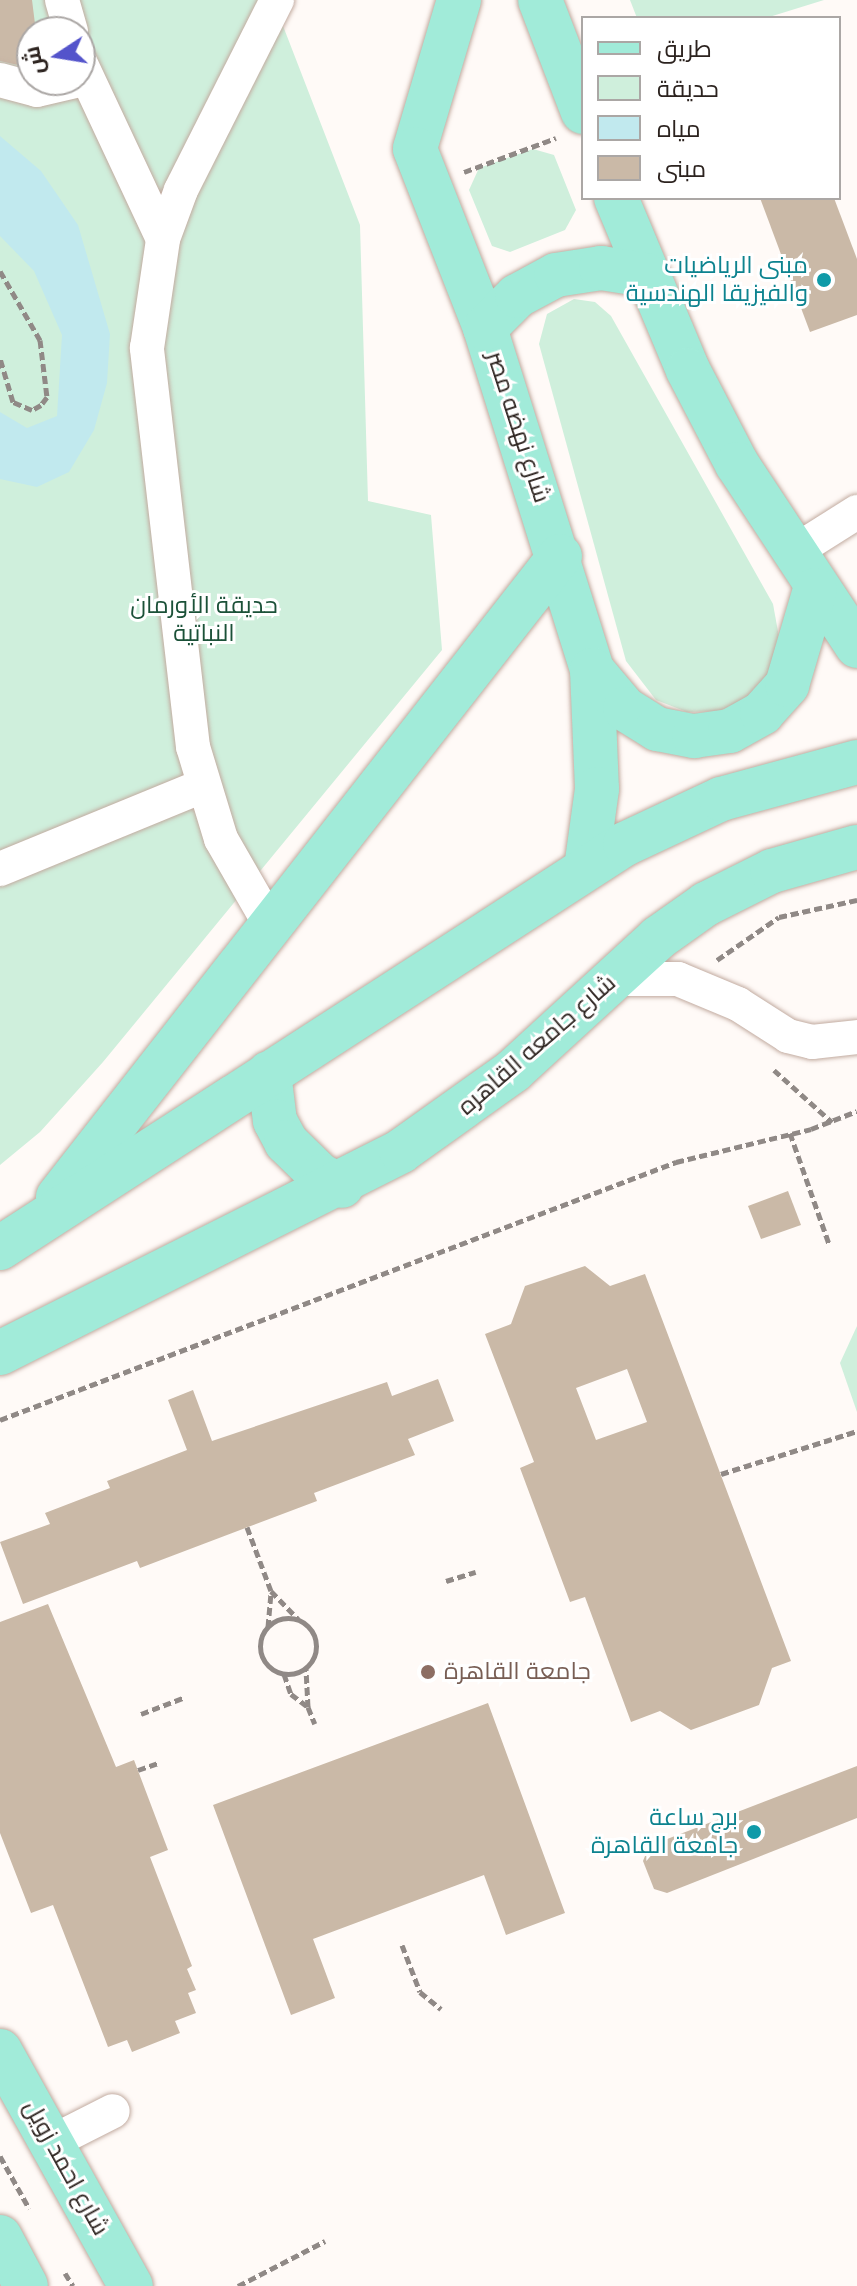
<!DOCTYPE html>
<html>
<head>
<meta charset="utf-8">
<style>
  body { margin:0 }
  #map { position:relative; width:857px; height:2286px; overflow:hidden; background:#fffaf7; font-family:"Nunito Sans",Cairo,sans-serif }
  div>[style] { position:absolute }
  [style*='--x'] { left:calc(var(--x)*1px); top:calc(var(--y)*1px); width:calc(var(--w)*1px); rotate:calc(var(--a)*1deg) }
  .green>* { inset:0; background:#cfefdc }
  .water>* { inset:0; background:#c1e9ee }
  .building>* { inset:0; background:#cab9a7 }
  .path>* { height:5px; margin-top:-2.5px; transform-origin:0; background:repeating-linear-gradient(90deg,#908986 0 8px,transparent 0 12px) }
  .path>.ring { margin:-2.5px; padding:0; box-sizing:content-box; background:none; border:5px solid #908986; border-radius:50% }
  .roads { filter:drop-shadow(0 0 2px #c2aba0) drop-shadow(0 0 2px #c2aba0) }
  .minor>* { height:34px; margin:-17px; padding:0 17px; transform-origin:17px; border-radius:17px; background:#fff }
  .major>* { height:44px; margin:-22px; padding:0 22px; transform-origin:22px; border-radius:22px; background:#a1ebd9 }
  .dots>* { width:22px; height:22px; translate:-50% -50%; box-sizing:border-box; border:4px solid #fff; border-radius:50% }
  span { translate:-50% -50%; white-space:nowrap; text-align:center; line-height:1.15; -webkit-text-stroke:6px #fff; paint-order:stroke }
  .culture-label { font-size:24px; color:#0d838f }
  .right { translate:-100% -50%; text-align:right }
  .street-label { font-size:24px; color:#2c231f }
  .park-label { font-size:24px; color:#1b5138 }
  .education-label { font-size:24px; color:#785e54 }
  .left { translate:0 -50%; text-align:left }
  .legend { position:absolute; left:581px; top:16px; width:260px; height:184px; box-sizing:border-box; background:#fff; border:2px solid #aba7a5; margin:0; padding:10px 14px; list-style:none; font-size:24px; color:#2c231f }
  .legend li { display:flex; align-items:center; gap:16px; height:40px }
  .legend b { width:40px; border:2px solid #aba7a5 }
  .north { position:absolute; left:16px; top:16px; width:80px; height:80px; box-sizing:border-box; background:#fff; border:2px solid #aba7a5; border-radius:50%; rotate:258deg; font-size:22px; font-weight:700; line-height:32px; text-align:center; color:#2c231f }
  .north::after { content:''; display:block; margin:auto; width:28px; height:36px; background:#5454cb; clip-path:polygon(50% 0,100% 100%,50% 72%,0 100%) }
</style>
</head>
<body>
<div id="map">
  <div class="green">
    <i style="clip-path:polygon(evenodd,0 0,273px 0,360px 225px,368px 501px,431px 515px,442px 650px,103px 1062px,40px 1132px,0 1165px,0 0,32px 32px,80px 32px,80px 80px,32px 80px,32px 32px)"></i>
    <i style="clip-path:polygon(630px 0,824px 0,766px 18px,637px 18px)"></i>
    <i style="clip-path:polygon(533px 149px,554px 155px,576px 210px,565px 230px,510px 252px,492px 246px,469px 190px,479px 168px)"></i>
    <i style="clip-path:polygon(574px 299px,595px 302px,611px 316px,773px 604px,779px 637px,771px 670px,750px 696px,720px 711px,687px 712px,656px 700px,626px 661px,539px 344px,547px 314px)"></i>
    <i style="clip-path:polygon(857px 1326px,857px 1412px,840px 1363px)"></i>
  </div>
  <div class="water">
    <i style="clip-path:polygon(0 136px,41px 171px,78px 225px,110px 334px,107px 383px,94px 430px,69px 472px,37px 487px,0 479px,0 412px,27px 428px,57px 416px,62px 335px,34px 271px,0 236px)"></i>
  </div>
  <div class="building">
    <i style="clip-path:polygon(0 0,32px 0,36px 32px,27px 67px,0 61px)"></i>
    <i style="clip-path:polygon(760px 198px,834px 198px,857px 259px,857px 315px,810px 332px)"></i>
    <i style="clip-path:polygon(788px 1191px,801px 1225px,761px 1239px,748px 1206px)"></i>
    <i style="clip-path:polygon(evenodd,585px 1266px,610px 1286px,645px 1274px,791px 1661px,772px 1668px,759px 1705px,691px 1730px,660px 1711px,631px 1722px,585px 1597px,570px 1602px,520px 1468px,534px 1462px,485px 1334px,511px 1324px,525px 1286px,585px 1266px,627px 1369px,647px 1422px,596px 1440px,576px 1388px,627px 1369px)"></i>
    <i style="clip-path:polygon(438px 1379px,454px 1421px,408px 1439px,415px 1455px,314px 1493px,317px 1501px,140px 1568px,137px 1561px,23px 1604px,0 1542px,50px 1524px,45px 1513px,110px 1488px,107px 1481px,187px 1450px,168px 1400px,193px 1390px,212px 1441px,387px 1382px,392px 1396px)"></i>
    <i style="clip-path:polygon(48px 1604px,116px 1767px,134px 1760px,168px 1850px,150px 1857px,192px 1966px,187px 1969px,196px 1990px,188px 1993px,196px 2013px,175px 2021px,180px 2033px,132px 2052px,127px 2040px,108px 2047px,53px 1905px,31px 1913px,0 1833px,0 1622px)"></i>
    <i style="clip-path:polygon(488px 1703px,565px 1913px,506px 1935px,484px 1875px,313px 1939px,335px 1998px,291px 2015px,213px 1805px)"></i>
    <i style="clip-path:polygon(857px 1766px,857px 1818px,667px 1893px,654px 1889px,643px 1861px,649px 1846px)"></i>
  </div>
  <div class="path">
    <i style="--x:464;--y:172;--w:98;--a:-20.3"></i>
    <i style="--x:0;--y:271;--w:80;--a:59.9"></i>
    <i style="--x:40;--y:340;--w:57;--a:83"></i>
    <i style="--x:47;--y:397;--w:10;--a:127"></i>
    <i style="--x:41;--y:405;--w:10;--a:151"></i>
    <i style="--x:32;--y:410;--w:21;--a:-157"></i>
    <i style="--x:13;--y:402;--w:46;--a:-106.5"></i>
    <i style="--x:717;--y:960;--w:75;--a:-34.7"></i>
    <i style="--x:779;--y:917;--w:80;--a:-12.3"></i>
    <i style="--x:774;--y:1070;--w:78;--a:41.9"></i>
    <i style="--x:790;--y:1133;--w:118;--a:70.6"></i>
    <i style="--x:0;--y:1420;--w:724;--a:-20.89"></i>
    <i style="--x:676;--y:1162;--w:139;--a:-13.7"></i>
    <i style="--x:811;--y:1129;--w:49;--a:-21.4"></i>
    <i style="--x:721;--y:1474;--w:143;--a:-17.5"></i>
    <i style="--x:247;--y:1527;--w:68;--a:69.4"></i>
    <i style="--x:446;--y:1581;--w:31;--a:-17"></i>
    <i class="ring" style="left:260px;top:1618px;width:51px;height:51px"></i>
    <i style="--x:268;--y:1627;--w:36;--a:-85"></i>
    <i style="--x:271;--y:1591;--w:39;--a:46"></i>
    <i style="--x:284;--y:1674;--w:21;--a:71"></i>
    <i style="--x:291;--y:1694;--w:21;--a:37"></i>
    <i style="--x:308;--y:1707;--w:39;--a:-93"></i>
    <i style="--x:308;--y:1707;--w:18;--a:68"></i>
    <i style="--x:141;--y:1714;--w:45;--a:-20.9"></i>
    <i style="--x:138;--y:1770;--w:21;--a:-19"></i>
    <i style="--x:402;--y:1945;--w:50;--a:69"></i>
    <i style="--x:420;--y:1992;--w:27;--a:39"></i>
    <i style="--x:0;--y:2156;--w:60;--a:60.9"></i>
    <i style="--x:65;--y:2273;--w:15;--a:58"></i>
    <i style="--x:238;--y:2286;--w:98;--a:-27.3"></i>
  </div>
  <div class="roads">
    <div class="minor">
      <i style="--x:62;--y:0;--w:33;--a:74"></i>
      <i style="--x:80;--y:62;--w:195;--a:64.9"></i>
      <i style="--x:0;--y:80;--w:38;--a:15"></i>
      <i style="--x:37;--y:90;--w:44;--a:-13.1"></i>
      <i style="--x:792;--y:553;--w:77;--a:-32.2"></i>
      <i style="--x:0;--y:869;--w:218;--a:-22.3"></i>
      <i style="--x:271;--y:926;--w:100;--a:-119.9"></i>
      <i style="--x:221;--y:839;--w:96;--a:-106.9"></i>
      <i style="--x:193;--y:747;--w:402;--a:-96.6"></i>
      <i style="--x:147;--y:348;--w:110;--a:-81.6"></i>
      <i style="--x:163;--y:239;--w:52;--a:-69.8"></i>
      <i style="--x:181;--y:190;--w:213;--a:-63.2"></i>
      <i style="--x:615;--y:979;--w:63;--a:0"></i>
      <i style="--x:678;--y:979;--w:65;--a:22.6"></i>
      <i style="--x:738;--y:1004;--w:59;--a:32.6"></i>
      <i style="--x:788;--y:1036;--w:25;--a:14"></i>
      <i style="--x:812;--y:1042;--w:45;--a:-6.3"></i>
      <i style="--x:52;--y:2142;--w:68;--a:-26.9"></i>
    </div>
    <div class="major">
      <i style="--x:459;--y:0;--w:155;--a:106.5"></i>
      <i style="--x:415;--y:149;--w:192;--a:68.6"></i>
      <i style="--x:485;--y:328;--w:358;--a:72.6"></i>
      <i style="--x:592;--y:670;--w:119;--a:87.6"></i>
      <i style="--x:597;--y:789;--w:80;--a:97.9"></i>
      <i style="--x:540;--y:0;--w:120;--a:69"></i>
      <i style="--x:616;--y:198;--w:186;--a:67.3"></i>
      <i style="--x:688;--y:370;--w:106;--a:62.5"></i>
      <i style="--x:737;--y:464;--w:218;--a:56.6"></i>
      <i style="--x:485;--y:328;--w:45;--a:-45"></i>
      <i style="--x:517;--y:296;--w:44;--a:-28.3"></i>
      <i style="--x:556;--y:275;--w:46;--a:-8.8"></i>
      <i style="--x:601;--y:268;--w:45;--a:9"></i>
      <i style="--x:592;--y:670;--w:51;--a:49.8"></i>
      <i style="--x:625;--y:709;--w:38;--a:32"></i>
      <i style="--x:657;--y:729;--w:38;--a:11"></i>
      <i style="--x:694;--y:736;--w:36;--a:-8"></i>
      <i style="--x:730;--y:731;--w:37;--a:-29"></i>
      <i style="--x:762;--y:713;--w:38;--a:-48"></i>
      <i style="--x:787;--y:685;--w:99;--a:-73.6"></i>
      <i style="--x:269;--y:1073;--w:48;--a:82.9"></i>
      <i style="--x:275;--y:1121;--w:24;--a:62"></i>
      <i style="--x:286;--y:1142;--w:49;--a:44.2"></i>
      <i style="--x:321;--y:1176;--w:23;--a:25"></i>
      <i style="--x:58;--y:1197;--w:814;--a:-51.93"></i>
      <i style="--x:0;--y:1248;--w:744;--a:-32.88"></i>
      <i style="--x:625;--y:844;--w:106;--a:-25.1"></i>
      <i style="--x:721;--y:799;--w:141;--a:-15.2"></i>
      <i style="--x:0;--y:1353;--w:449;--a:-26.7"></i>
      <i style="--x:401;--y:1151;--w:138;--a:-35.5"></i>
      <i style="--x:513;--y:1071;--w:197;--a:-42.5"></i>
      <i style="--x:658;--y:938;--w:59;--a:-35.3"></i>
      <i style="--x:706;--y:904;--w:74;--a:-26.6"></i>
      <i style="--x:772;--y:871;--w:88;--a:-15.8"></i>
      <i style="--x:0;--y:2051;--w:269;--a:60.9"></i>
      <i style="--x:0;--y:2237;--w:55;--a:62"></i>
    </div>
  </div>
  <div class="dots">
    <i style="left:824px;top:280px;background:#0f9aa8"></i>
    <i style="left:428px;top:1672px;background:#8d6e63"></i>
    <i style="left:754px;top:1832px;background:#0f9aa8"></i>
  </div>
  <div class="culture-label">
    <span class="right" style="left:808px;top:280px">مبنى الرياضيات<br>والفيزيقا الهندسية</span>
    <span class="right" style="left:738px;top:1832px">برج ساعة<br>جامعة القاهرة</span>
  </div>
  <div class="street-label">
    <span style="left:518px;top:427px;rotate:72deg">شارع نهضه مصر</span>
    <span style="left:537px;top:1045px;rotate:-41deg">شارع جامعه القاهره</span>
    <span style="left:66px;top:2168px;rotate:61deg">شارع احمد زويل</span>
  </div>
  <div class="park-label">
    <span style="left:204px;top:620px">حديقة الأورمان<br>النباتية</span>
  </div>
  <div class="education-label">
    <span class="left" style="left:444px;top:1672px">جامعة القاهرة</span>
  </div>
  <ul class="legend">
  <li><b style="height:10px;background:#a1ebd9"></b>طريق</li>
  <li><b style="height:22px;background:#cfefdc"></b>حديقة</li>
  <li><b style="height:22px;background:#c1e9ee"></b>مياه</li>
  <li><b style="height:22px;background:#cab9a7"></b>مبنى</li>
  </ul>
  <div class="north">ش</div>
</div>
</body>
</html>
